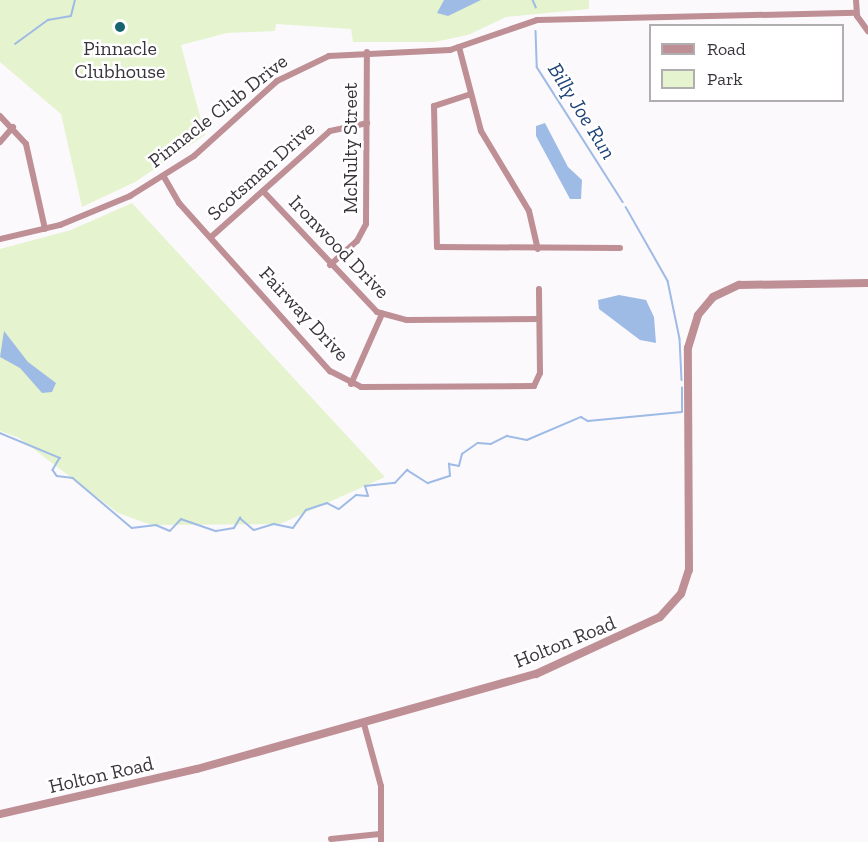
<!DOCTYPE html>
<html>
<head>
<meta charset="utf-8">
<style>
  body { margin:0 }
  #map { position:relative; width:868px; height:842px; overflow:hidden; background:#fcf9fd; font-family:"Zilla Slab",serif }
  div>[style] { position:absolute }
  [style*='--x'] { left:calc(var(--x)*1px); top:calc(var(--y)*1px); width:calc(var(--w)*1px); rotate:calc(var(--a)*1deg) }
  .green>* { inset:0; background:#e5f3cf }
  .water>* { inset:0; background:#9ebbe6 }
  .stream>* { height:1.5px; margin:-0.75px; padding:0 0.75px; transform-origin:0.75px; border-radius:0.75px; background:#9ebbe6 }
  .minor>* { height:6px; margin:-3px; padding:0 3px; transform-origin:3px; border-radius:3px; background:#be8f95 }
  .tertiary>* { height:8px; margin:-4px; padding:0 4px; transform-origin:4px; border-radius:4px; background:#be8f95 }
  .dots>* { width:16px; height:16px; translate:-50% -50%; box-sizing:border-box; border:3px solid #fff; border-radius:50% }
  span { translate:-50% -50%; white-space:nowrap; text-align:center; line-height:1.15; -webkit-text-stroke:5px #fff; paint-order:stroke }
  .poi-label { font-size:20px; color:#3a353d }
  .street-label { font-size:20px; color:#3a353d }
  .water-label { font-size:21px; color:#204478; font-style:italic }
  .legend { position:absolute; left:649px; top:24px; width:195px; height:78px; box-sizing:border-box; background:#fff; border:2px solid #b0aeb1; margin:0; padding:8px 10px; list-style:none; font-size:18px; color:#3a353d }
  .legend li { display:flex; align-items:center; gap:12px; height:30px }
  .legend b { width:30px; border:2px solid #b0aeb1 }
</style>
</head>
<body>
<div id="map">
  <div class="green">
    <i style="clip-path:polygon(0 0,589px 0,589px 9px,506px 17px,468px 35px,434px 42px,353px 42px,351px 29px,276px 24px,275px 31px,227px 33px,181px 45px,205px 135px,135px 182px,82px 207px,61px 114px,0 62px)"></i>
    <i style="clip-path:polygon(132px 203px,385px 477px,280px 524px,151px 525px,118px 513px,19px 438px,0 431px,0 249px,71px 230px)"></i>
  </div>
  <div class="water">
    <i style="clip-path:polygon(444px 0,481px 0,448px 16px,437px 13px)"></i>
    <i style="clip-path:polygon(545px 123px,568px 167px,582px 180px,581px 199px,570px 199px,536px 136px,536px 126px)"></i>
    <i style="clip-path:polygon(619px 295px,646px 300px,654px 317px,656px 343px,640px 340px,599px 309px,598px 300px)"></i>
    <i style="clip-path:polygon(4px 331px,28px 362px,56px 383px,52px 392px,42px 393px,20px 368px,0 357px)"></i>
  </div>
  <div class="stream">
    <i style="--x:533;--y:0;--w:8;--a:67"></i>
    <i style="--x:536;--y:31;--w:36;--a:88"></i>
    <i style="--x:537;--y:67;--w:160;--a:57.5"></i>
    <i style="--x:15;--y:44;--w:41;--a:-36"></i>
    <i style="--x:48;--y:20;--w:23;--a:-10"></i>
    <i style="--x:71;--y:16;--w:16;--a:-76"></i>
    <i style="--x:626;--y:207;--w:85;--a:60.4"></i>
    <i style="--x:668;--y:281;--w:59;--a:78.3"></i>
    <i style="--x:680;--y:339;--w:41;--a:87.2"></i>
    <i style="--x:0;--y:433;--w:65;--a:22.6"></i>
    <i style="--x:60;--y:458;--w:14;--a:120"></i>
    <i style="--x:53;--y:470;--w:7;--a:56"></i>
    <i style="--x:57;--y:476;--w:16;--a:7"></i>
    <i style="--x:73;--y:478;--w:77;--a:40.3"></i>
    <i style="--x:132;--y:528;--w:24;--a:-7"></i>
    <i style="--x:156;--y:525;--w:15;--a:23"></i>
    <i style="--x:170;--y:531;--w:16;--a:-47"></i>
    <i style="--x:181;--y:519;--w:37;--a:19"></i>
    <i style="--x:216;--y:531;--w:18;--a:-9"></i>
    <i style="--x:234;--y:528;--w:12;--a:-59"></i>
    <i style="--x:240;--y:518;--w:18;--a:41"></i>
    <i style="--x:254;--y:530;--w:21;--a:-17"></i>
    <i style="--x:274;--y:524;--w:19;--a:12"></i>
    <i style="--x:293;--y:528;--w:22;--a:-54"></i>
    <i style="--x:306;--y:510;--w:22;--a:-18"></i>
    <i style="--x:327;--y:503;--w:13;--a:27"></i>
    <i style="--x:339;--y:509;--w:22;--a:-39"></i>
    <i style="--x:356;--y:495;--w:12;--a:5"></i>
    <i style="--x:368;--y:496;--w:10;--a:-107"></i>
    <i style="--x:365;--y:486;--w:30;--a:-6"></i>
    <i style="--x:395;--y:483;--w:18;--a:-47"></i>
    <i style="--x:407;--y:470;--w:25;--a:32"></i>
    <i style="--x:428;--y:483;--w:23;--a:-18"></i>
    <i style="--x:450;--y:476;--w:12;--a:-95"></i>
    <i style="--x:449;--y:464;--w:10;--a:11"></i>
    <i style="--x:459;--y:466;--w:12;--a:-76"></i>
    <i style="--x:462;--y:454;--w:19;--a:-35"></i>
    <i style="--x:478;--y:443;--w:13;--a:4"></i>
    <i style="--x:491;--y:444;--w:18;--a:-27"></i>
    <i style="--x:507;--y:436;--w:20;--a:11"></i>
    <i style="--x:527;--y:440;--w:59;--a:-23.1"></i>
    <i style="--x:581;--y:417;--w:8;--a:30"></i>
    <i style="--x:588;--y:421;--w:94;--a:-5.5"></i>
    <i style="--x:682;--y:412;--w:24;--a:-90"></i>
  </div>
  <div class="minor">
    <i style="--x:856;--y:0;--w:16;--a:86"></i>
    <i style="--x:857;--y:16;--w:19;--a:54"></i>
    <i style="--x:459;--y:47;--w:87;--a:75.3"></i>
    <i style="--x:481;--y:131;--w:93;--a:59"></i>
    <i style="--x:529;--y:211;--w:39;--a:77"></i>
    <i style="--x:471;--y:94;--w:39;--a:162"></i>
    <i style="--x:434;--y:106;--w:141;--a:88.8"></i>
    <i style="--x:437;--y:247;--w:183;--a:0.3"></i>
    <i style="--x:0;--y:116;--w:38;--a:47"></i>
    <i style="--x:26;--y:144;--w:87;--a:77.4"></i>
    <i style="--x:0;--y:142;--w:20;--a:-49"></i>
    <i style="--x:164;--y:177;--w:30;--a:60"></i>
    <i style="--x:179;--y:203;--w:226;--a:48.1"></i>
    <i style="--x:330;--y:371;--w:35;--a:27"></i>
    <i style="--x:361;--y:387;--w:173;--a:-0.3"></i>
    <i style="--x:534;--y:386;--w:14;--a:-65"></i>
    <i style="--x:540;--y:373;--w:84;--a:-90.7"></i>
    <i style="--x:263;--y:191;--w:166;--a:46.7"></i>
    <i style="--x:377;--y:312;--w:31;--a:15"></i>
    <i style="--x:407;--y:320;--w:132;--a:-0.4"></i>
    <i style="--x:211;--y:237;--w:159;--a:-41.7"></i>
    <i style="--x:330;--y:131;--w:38;--a:-12"></i>
    <i style="--x:0;--y:239;--w:62;--a:-13.1"></i>
    <i style="--x:60;--y:225;--w:76;--a:-22.5"></i>
    <i style="--x:130;--y:196;--w:75;--a:-32"></i>
    <i style="--x:194;--y:156;--w:112;--a:-42.1"></i>
    <i style="--x:277;--y:81;--w:58;--a:-25.7"></i>
    <i style="--x:329;--y:56;--w:121;--a:-2.8"></i>
    <i style="--x:450;--y:50;--w:92;--a:-19"></i>
    <i style="--x:537;--y:20;--w:319;--a:-1.3"></i>
    <i style="--x:330;--y:265;--w:36;--a:-42"></i>
    <i style="--x:357;--y:241;--w:19;--a:-62"></i>
    <i style="--x:366;--y:224;--w:172;--a:-89.7"></i>
    <i style="--x:351;--y:384;--w:77;--a:-66.1"></i>
    <i style="--x:364;--y:724;--w:64;--a:74.7"></i>
    <i style="--x:381;--y:786;--w:56;--a:90"></i>
    <i style="--x:331;--y:839;--w:49;--a:-5.8"></i>
  </div>
  <div class="tertiary">
    <i style="--x:0;--y:814;--w:202;--a:-12.9"></i>
    <i style="--x:197;--y:769;--w:352;--a:-15.7"></i>
    <i style="--x:536;--y:674;--w:136;--a:-24.7"></i>
    <i style="--x:660;--y:617;--w:31;--a:-48"></i>
    <i style="--x:681;--y:594;--w:25;--a:-72"></i>
    <i style="--x:689;--y:570;--w:222;--a:-90.3"></i>
    <i style="--x:688;--y:348;--w:34;--a:-73"></i>
    <i style="--x:698;--y:315;--w:23;--a:-50"></i>
    <i style="--x:713;--y:297;--w:29;--a:-25"></i>
    <i style="--x:739;--y:285;--w:129;--a:-0.9"></i>
  </div>
  <div class="dots">
    <i style="left:120px;top:27px;background:#16626d"></i>
  </div>
  <div class="poi-label">
    <span style="left:120px;top:60px">Pinnacle<br>Clubhouse</span>
  </div>
  <div class="street-label">
    <span style="left:218px;top:111px;rotate:-38deg">Pinnacle Club Drive</span>
    <span style="left:350px;top:148px;rotate:-90deg">McNulty Street</span>
    <span style="left:261px;top:171px;rotate:-42deg">Scotsman Drive</span>
    <span style="left:339px;top:247px;rotate:46deg">Ironwood Drive</span>
    <span style="left:304px;top:314px;rotate:47deg">Fairway Drive</span>
    <span style="left:565px;top:642px;rotate:-22deg">Holton Road</span>
    <span style="left:101px;top:775px;rotate:-13deg">Holton Road</span>
  </div>
  <div class="water-label">
    <span style="left:582px;top:111px;rotate:58deg">Billy Joe Run</span>
  </div>
  <ul class="legend">
  <li><b style="height:8px;background:#be8f95"></b>Road</li>
  <li><b style="height:16px;background:#e5f3cf"></b>Park</li>
  </ul>
</div>
</body>
</html>
